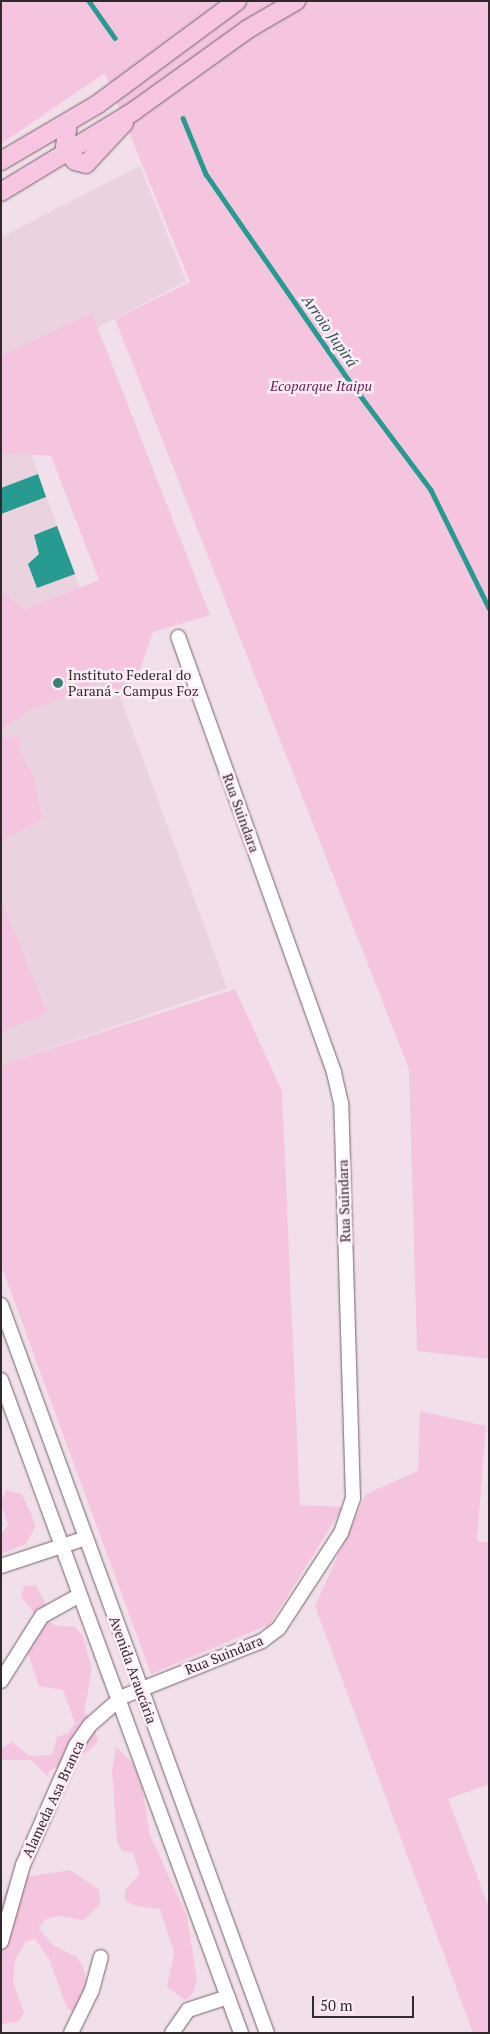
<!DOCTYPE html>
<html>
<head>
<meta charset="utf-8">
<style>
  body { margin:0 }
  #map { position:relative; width:490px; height:2034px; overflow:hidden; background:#f1e0e9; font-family:"PT Serif",serif }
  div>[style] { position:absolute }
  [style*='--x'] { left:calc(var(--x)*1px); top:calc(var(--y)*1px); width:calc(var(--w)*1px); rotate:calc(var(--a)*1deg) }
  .built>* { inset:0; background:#ead2de }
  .green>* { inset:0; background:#f5c5e0 }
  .water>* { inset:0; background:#279b91 }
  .stream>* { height:4.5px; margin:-2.25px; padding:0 2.25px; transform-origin:2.25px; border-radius:2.25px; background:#279b91 }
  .roads { filter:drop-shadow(0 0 1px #706169) drop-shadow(0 0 1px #706169) }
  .minor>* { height:14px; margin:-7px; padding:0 7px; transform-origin:7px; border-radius:7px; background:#fff }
  .major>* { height:18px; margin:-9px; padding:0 9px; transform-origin:9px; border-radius:9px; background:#f7c4e2 }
  .dots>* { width:14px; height:14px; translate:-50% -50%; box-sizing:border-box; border:2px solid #ffeef7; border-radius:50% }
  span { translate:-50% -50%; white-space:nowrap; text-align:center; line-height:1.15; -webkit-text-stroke:5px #ffeef7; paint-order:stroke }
  .park-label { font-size:14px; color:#6c1a51; font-style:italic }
  .poi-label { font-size:14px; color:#302a2d }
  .left { translate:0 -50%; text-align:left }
  .street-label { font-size:14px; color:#302a2d }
  .water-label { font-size:15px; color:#295853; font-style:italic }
  .frame { position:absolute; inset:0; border:2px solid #302a2d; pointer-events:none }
  .scale { position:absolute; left:312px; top:1996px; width:102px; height:22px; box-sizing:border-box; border:2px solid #302a2d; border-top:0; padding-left:6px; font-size:15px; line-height:18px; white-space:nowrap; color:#302a2d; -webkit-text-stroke:4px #ffeef7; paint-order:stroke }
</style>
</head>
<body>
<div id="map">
  <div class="built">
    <i style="clip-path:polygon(140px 166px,186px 281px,3px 378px,227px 988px,1px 1065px,1px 237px)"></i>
  </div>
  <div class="green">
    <i style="clip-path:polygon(1px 1px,489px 1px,489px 1359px,417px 1351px,409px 1069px,115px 319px,190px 282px,105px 73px,1px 144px)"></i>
    <i style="clip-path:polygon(92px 313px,210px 615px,153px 632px,138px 675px,122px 696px,104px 680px,28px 711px,2px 730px,1px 590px,24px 610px,99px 580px,51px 456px,1px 453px,1px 356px)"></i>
    <i style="clip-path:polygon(1px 737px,22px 739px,18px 747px,34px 778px,42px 819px,1px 842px)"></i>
    <i style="clip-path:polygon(1px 899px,47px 1013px,1px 1032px)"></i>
    <i style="clip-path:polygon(235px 989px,282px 1091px,300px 1505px,343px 1507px,270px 1624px,151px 1674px,1px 1265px,1px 1065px)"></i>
    <i style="clip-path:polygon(420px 1411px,486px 1426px,477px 1541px,489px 1543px,489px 1784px,448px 1799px,489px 1907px,489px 2033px,473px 2033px,315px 1606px,366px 1494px,418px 1471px)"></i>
    <i style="clip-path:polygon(6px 1490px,22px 1494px,36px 1525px,26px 1544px,1px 1554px,1px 1534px,8px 1525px,1px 1503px)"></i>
    <i style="clip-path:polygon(36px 1585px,46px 1605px,44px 1617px,53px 1625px,75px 1627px,83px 1636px,92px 1668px,84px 1713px,93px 1719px,98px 1741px,90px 1750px,49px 1771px,48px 1777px,31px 1760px,2px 1760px,2px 1748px,12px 1742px,29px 1756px,52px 1755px,57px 1737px,68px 1733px,75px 1723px,63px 1690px,39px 1686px,28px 1653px,37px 1616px,21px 1597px,24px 1586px)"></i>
    <i style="clip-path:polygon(116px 1747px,133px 1763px,142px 1787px,150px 1835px,187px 1916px,197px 1980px,194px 1992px,185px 2000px,167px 1987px,174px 1953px,160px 1909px,135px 1906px,125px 1900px,125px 1890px,140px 1874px,133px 1853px,122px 1851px,117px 1841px,112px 1770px)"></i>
    <i style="clip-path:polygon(70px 1870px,99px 1890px,100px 1904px,84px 1920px,58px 1916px,46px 1919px,38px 1928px,53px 1945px,77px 1957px,83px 1967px,88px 1985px,77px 2014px,67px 2008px,49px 1959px,35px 1939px,25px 1942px,15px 1961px,13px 1982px,24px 2013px,18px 2022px,1px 2024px,1px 1901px,12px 1879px)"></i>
  </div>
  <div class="water">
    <i style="clip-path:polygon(38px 474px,46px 497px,1px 514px,1px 488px)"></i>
    <i style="clip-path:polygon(57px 526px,75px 574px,37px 588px,28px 564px,39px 554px,34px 535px)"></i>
  </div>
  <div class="stream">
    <i style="--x:89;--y:1;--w:45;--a:54.9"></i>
    <i style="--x:183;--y:118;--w:61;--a:67.7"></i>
    <i style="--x:206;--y:174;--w:249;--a:55.3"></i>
    <i style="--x:348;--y:379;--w:139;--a:53.2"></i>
    <i style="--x:431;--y:490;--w:131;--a:63.8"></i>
  </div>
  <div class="roads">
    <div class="minor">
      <i style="--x:1;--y:1305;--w:775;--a:69.93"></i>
      <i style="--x:1;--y:1380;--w:696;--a:69.82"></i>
      <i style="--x:1;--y:1566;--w:86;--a:-18.2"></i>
      <i style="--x:1;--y:1681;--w:77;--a:-57.8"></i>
      <i style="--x:42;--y:1616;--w:43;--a:-28.9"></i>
      <i style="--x:1;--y:1942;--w:80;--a:-74.1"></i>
      <i style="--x:23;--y:1865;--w:131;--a:-66.2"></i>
      <i style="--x:76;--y:1745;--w:24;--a:-55"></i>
      <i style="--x:90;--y:1725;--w:43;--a:-41.2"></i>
      <i style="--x:122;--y:1697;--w:151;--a:-21.8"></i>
      <i style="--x:262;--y:1641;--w:21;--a:-37"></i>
      <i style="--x:279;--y:1628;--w:113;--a:-56.9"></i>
      <i style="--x:341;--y:1533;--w:36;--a:-71"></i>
      <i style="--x:353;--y:1499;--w:396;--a:-91.7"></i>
      <i style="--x:341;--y:1103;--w:32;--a:-103"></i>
      <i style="--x:334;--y:1072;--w:462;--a:-109.7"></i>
      <i style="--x:71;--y:2033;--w:48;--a:-64"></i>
      <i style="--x:92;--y:1990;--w:34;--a:-75"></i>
      <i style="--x:172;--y:2033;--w:28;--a:-55"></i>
      <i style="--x:188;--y:2010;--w:42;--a:-18"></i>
    </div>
    <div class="major">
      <i style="--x:68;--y:122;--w:26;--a:97"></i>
      <i style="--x:65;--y:148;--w:16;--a:52"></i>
      <i style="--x:75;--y:161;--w:11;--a:15"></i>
      <i style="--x:86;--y:164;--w:56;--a:-47.2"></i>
      <i style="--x:1;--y:161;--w:113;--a:-30.4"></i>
      <i style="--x:98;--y:104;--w:173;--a:-36.5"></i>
      <i style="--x:1;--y:192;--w:156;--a:-31.3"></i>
      <i style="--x:134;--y:111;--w:140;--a:-35.7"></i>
      <i style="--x:248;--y:29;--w:56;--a:-30.3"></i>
    </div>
  </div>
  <div class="dots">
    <i style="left:58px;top:683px;background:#3a817a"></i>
  </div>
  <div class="park-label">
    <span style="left:321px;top:386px">Ecoparque Itaipu</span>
  </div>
  <div class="poi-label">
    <span class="left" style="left:68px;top:683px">Instituto Federal do<br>Paraná - Campus Foz</span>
  </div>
  <div class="street-label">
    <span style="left:241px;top:813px;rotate:70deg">Rua Suindara</span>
    <span style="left:344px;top:1201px;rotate:-92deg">Rua Suindara</span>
    <span style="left:224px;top:1655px;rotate:-22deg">Rua Suindara</span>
    <span style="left:133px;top:1670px;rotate:70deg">Avenida Araucária</span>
    <span style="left:53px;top:1799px;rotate:-65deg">Alameda Asa Branca</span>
  </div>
  <div class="water-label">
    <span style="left:330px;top:331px;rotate:55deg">Arroio Jupirá</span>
  </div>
  <div class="frame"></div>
  <div class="scale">50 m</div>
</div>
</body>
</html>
